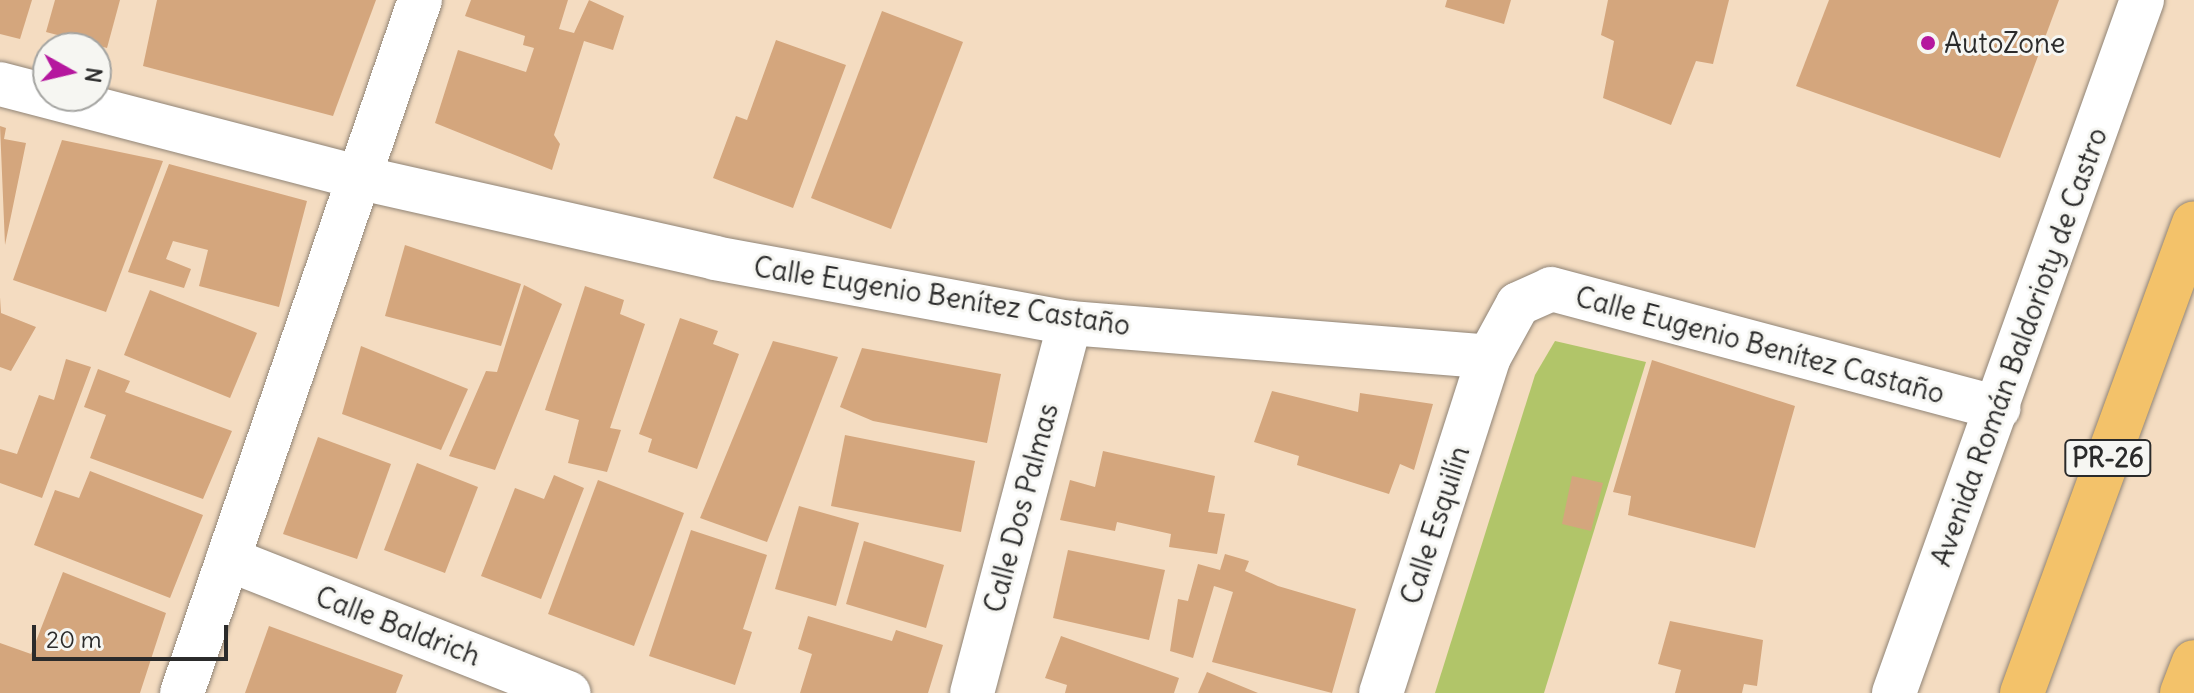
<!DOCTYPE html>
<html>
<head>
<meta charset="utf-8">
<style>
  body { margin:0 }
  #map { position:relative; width:2194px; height:693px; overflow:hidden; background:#f4dcc1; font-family:Delius,sans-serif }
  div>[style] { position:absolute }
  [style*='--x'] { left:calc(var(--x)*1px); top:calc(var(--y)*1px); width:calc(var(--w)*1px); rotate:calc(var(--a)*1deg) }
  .green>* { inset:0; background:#b1c569 }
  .building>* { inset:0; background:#d4a67d }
  .roads { filter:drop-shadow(0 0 2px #908476) drop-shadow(0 0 2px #908476) }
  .street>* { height:44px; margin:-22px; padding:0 22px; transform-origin:22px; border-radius:22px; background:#fff }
  .highway>* { height:44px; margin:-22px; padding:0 22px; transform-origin:22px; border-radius:22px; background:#f3c26a }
  .dots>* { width:22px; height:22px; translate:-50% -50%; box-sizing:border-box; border:4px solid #f6f6f2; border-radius:50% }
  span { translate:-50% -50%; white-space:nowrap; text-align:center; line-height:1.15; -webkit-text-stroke:6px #f6f6f2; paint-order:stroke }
  .shield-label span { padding:2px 6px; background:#f6f6f2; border:2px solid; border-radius:6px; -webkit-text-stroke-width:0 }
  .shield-label { font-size:26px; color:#2b2b2b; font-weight:700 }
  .poi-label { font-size:28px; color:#2b2b2b }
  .left { translate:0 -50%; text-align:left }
  .street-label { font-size:28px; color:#2b2b2b }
  .north { position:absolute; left:32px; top:32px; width:80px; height:80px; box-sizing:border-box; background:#f6f6f2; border:2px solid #a5a5a2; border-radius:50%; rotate:98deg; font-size:22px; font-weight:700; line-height:32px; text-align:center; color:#2b2b2b }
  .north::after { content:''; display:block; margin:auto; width:28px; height:36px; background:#b5179e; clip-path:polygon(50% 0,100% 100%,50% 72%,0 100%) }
  .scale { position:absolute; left:32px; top:625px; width:196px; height:36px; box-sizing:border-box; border:4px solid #2b2b2b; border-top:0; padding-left:10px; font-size:24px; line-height:28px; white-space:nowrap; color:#2b2b2b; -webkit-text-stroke:6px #f6f6f2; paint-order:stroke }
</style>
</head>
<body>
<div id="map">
  <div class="green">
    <i style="clip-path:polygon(1555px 341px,1646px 362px,1544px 693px,1435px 693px,1535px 375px)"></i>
  </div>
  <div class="building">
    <i style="clip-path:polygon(0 0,32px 0,20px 39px,0 34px)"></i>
    <i style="clip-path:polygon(55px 0,120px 0,107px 48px,46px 32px)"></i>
    <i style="clip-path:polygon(157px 0,376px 0,333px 116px,143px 66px)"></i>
    <i style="clip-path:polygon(471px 0,568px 0,559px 29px,574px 33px,589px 0,624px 16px,613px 50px,584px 41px,554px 135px,560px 144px,552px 170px,435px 123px,458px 50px,526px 72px,534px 48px,523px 45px,525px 36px,465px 16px)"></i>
    <i style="clip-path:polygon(1447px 0,1511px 0,1504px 24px,1445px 7px)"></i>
    <i style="clip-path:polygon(1608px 0,1729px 0,1713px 64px,1696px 61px,1671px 125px,1603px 98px,1614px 41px,1601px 35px)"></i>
    <i style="clip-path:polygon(1829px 0,2059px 0,2000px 158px,1796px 86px)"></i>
    <i style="clip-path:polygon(882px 11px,963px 42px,891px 229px,811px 198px)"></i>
    <i style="clip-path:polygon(776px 40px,846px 65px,793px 208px,713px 178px,736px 116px,747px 120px)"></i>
    <i style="clip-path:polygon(0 126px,6px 128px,4px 139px,26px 143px,5px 245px)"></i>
    <i style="clip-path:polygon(62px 140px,163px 161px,106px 312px,13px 280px)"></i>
    <i style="clip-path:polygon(169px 164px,307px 201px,279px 307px,199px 286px,208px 250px,173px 241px,166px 259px,191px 269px,184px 288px,128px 272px)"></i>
    <i style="clip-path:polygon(405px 245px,521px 284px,501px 346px,385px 316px)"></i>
    <i style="clip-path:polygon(524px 285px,562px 304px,495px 470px,449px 456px,486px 371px,497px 372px)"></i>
    <i style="clip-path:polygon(585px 286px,624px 300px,620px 314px,645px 324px,610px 428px,621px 430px,607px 472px,568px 463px,579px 420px,545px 410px)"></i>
    <i style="clip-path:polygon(150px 290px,257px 333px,230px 398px,124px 355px)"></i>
    <i style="clip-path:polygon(0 297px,1px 313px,36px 327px,11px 371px,0 367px)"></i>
    <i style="clip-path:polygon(680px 318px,718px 331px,713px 344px,739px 354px,697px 469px,648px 452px,652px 439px,639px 434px)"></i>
    <i style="clip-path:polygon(773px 341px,838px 357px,767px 542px,700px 518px)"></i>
    <i style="clip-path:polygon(361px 346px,468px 389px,441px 450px,342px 414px)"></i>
    <i style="clip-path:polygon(862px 348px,1001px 374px,987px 443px,873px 421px,840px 407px)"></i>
    <i style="clip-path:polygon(66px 359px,91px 367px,42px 498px,0 483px,0 449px,17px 454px,39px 395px,54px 400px)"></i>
    <i style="clip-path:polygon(1652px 360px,1795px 406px,1755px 548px,1628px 515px,1631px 496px,1613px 492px)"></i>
    <i style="clip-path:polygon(98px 369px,130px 381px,125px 392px,232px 431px,203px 499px,90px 458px,106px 415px,84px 407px)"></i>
    <i style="clip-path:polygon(1272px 391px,1358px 412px,1360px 393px,1433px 404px,1414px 470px,1400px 464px,1389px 494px,1297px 465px,1299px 456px,1254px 442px)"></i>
    <i style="clip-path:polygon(845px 435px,975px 461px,961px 532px,831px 506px)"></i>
    <i style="clip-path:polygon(318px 437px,391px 464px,357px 559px,283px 534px)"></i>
    <i style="clip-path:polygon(1103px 451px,1215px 476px,1208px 512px,1225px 514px,1217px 554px,1169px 547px,1171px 534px,1117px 522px,1115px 531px,1060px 520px,1070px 480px,1095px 487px)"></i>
    <i style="clip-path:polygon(417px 463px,478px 487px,445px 573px,384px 550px)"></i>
    <i style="clip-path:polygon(90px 471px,203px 515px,170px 598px,34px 545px,55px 490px,79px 498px)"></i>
    <i style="clip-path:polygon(554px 475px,584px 488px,541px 599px,481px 576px,515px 488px,544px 499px)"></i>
    <i style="clip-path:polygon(1572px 476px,1603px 483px,1591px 531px,1562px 524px)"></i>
    <i style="clip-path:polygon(598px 480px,684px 513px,634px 646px,548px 614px)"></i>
    <i style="clip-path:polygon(799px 506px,859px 523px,836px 606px,775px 589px)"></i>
    <i style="clip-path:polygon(691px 530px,767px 555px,743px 629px,752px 632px,735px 685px,649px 656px)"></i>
    <i style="clip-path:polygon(864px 541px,944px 565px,926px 628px,846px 604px)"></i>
    <i style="clip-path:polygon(1068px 550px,1165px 570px,1149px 640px,1053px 618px)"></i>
    <i style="clip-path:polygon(1225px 554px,1249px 561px,1245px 571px,1278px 586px,1356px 609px,1332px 693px,1212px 662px,1233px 592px,1214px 586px,1193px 658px,1170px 651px,1178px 599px,1188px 601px,1198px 564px,1220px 570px)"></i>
    <i style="clip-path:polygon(63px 572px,166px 613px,140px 693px,0 693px,0 643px,31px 654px)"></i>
    <i style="clip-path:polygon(808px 616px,892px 641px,896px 630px,943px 645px,928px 693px,800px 693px,812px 654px,798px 649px)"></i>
    <i style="clip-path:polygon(1670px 621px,1763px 640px,1757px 686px,1744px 684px,1742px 693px,1675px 693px,1681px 670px,1658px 664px)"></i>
    <i style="clip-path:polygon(269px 626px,403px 675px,396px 693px,245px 693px)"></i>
    <i style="clip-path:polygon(1061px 636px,1179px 678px,1174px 693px,1065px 693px,1067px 685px,1045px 678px)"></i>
    <i style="clip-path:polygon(1207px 672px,1258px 693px,1198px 693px)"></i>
  </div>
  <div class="roads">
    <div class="street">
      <i style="--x:0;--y:84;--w:369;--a:14.6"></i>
      <i style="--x:357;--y:177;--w:367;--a:12.7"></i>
      <i style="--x:715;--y:258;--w:361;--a:10.4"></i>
      <i style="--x:1070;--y:323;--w:420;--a:4.6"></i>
      <i style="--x:1489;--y:357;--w:60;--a:-61.3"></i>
      <i style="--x:1518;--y:304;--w:36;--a:-24"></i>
      <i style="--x:1551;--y:289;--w:463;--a:14.9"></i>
      <i style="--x:228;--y:559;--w:366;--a:21.5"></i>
      <i style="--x:182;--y:693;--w:733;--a:-71.05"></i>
      <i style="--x:972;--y:693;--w:383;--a:-75.2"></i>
      <i style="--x:1381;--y:693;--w:353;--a:-72.2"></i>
      <i style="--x:1894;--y:693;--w:736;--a:-70.31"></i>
    </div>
    <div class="highway">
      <i style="--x:2022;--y:693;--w:500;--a:-69.9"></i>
      <i style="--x:2182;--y:693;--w:33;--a:-69"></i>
    </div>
  </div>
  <div class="dots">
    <i style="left:1928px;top:43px;background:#b5179e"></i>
  </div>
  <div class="shield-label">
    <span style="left:2108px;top:458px">PR-26</span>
  </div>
  <div class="poi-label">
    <span class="left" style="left:1944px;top:43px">AutoZone</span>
  </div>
  <div class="street-label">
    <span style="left:942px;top:296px;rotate:9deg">Calle Eugenio Benítez Castaño</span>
    <span style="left:1760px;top:345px;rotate:15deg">Calle Eugenio Benítez Castaño</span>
    <span style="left:2019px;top:347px;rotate:-70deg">Avenida Román Baldorioty de Castro</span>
    <span style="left:1021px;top:508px;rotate:-75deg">Calle Dos Palmas</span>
    <span style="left:1435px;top:525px;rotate:-72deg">Calle Esquilín</span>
    <span style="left:398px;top:626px;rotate:21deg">Calle Baldrich</span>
  </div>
  <div class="north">N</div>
  <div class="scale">20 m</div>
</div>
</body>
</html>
